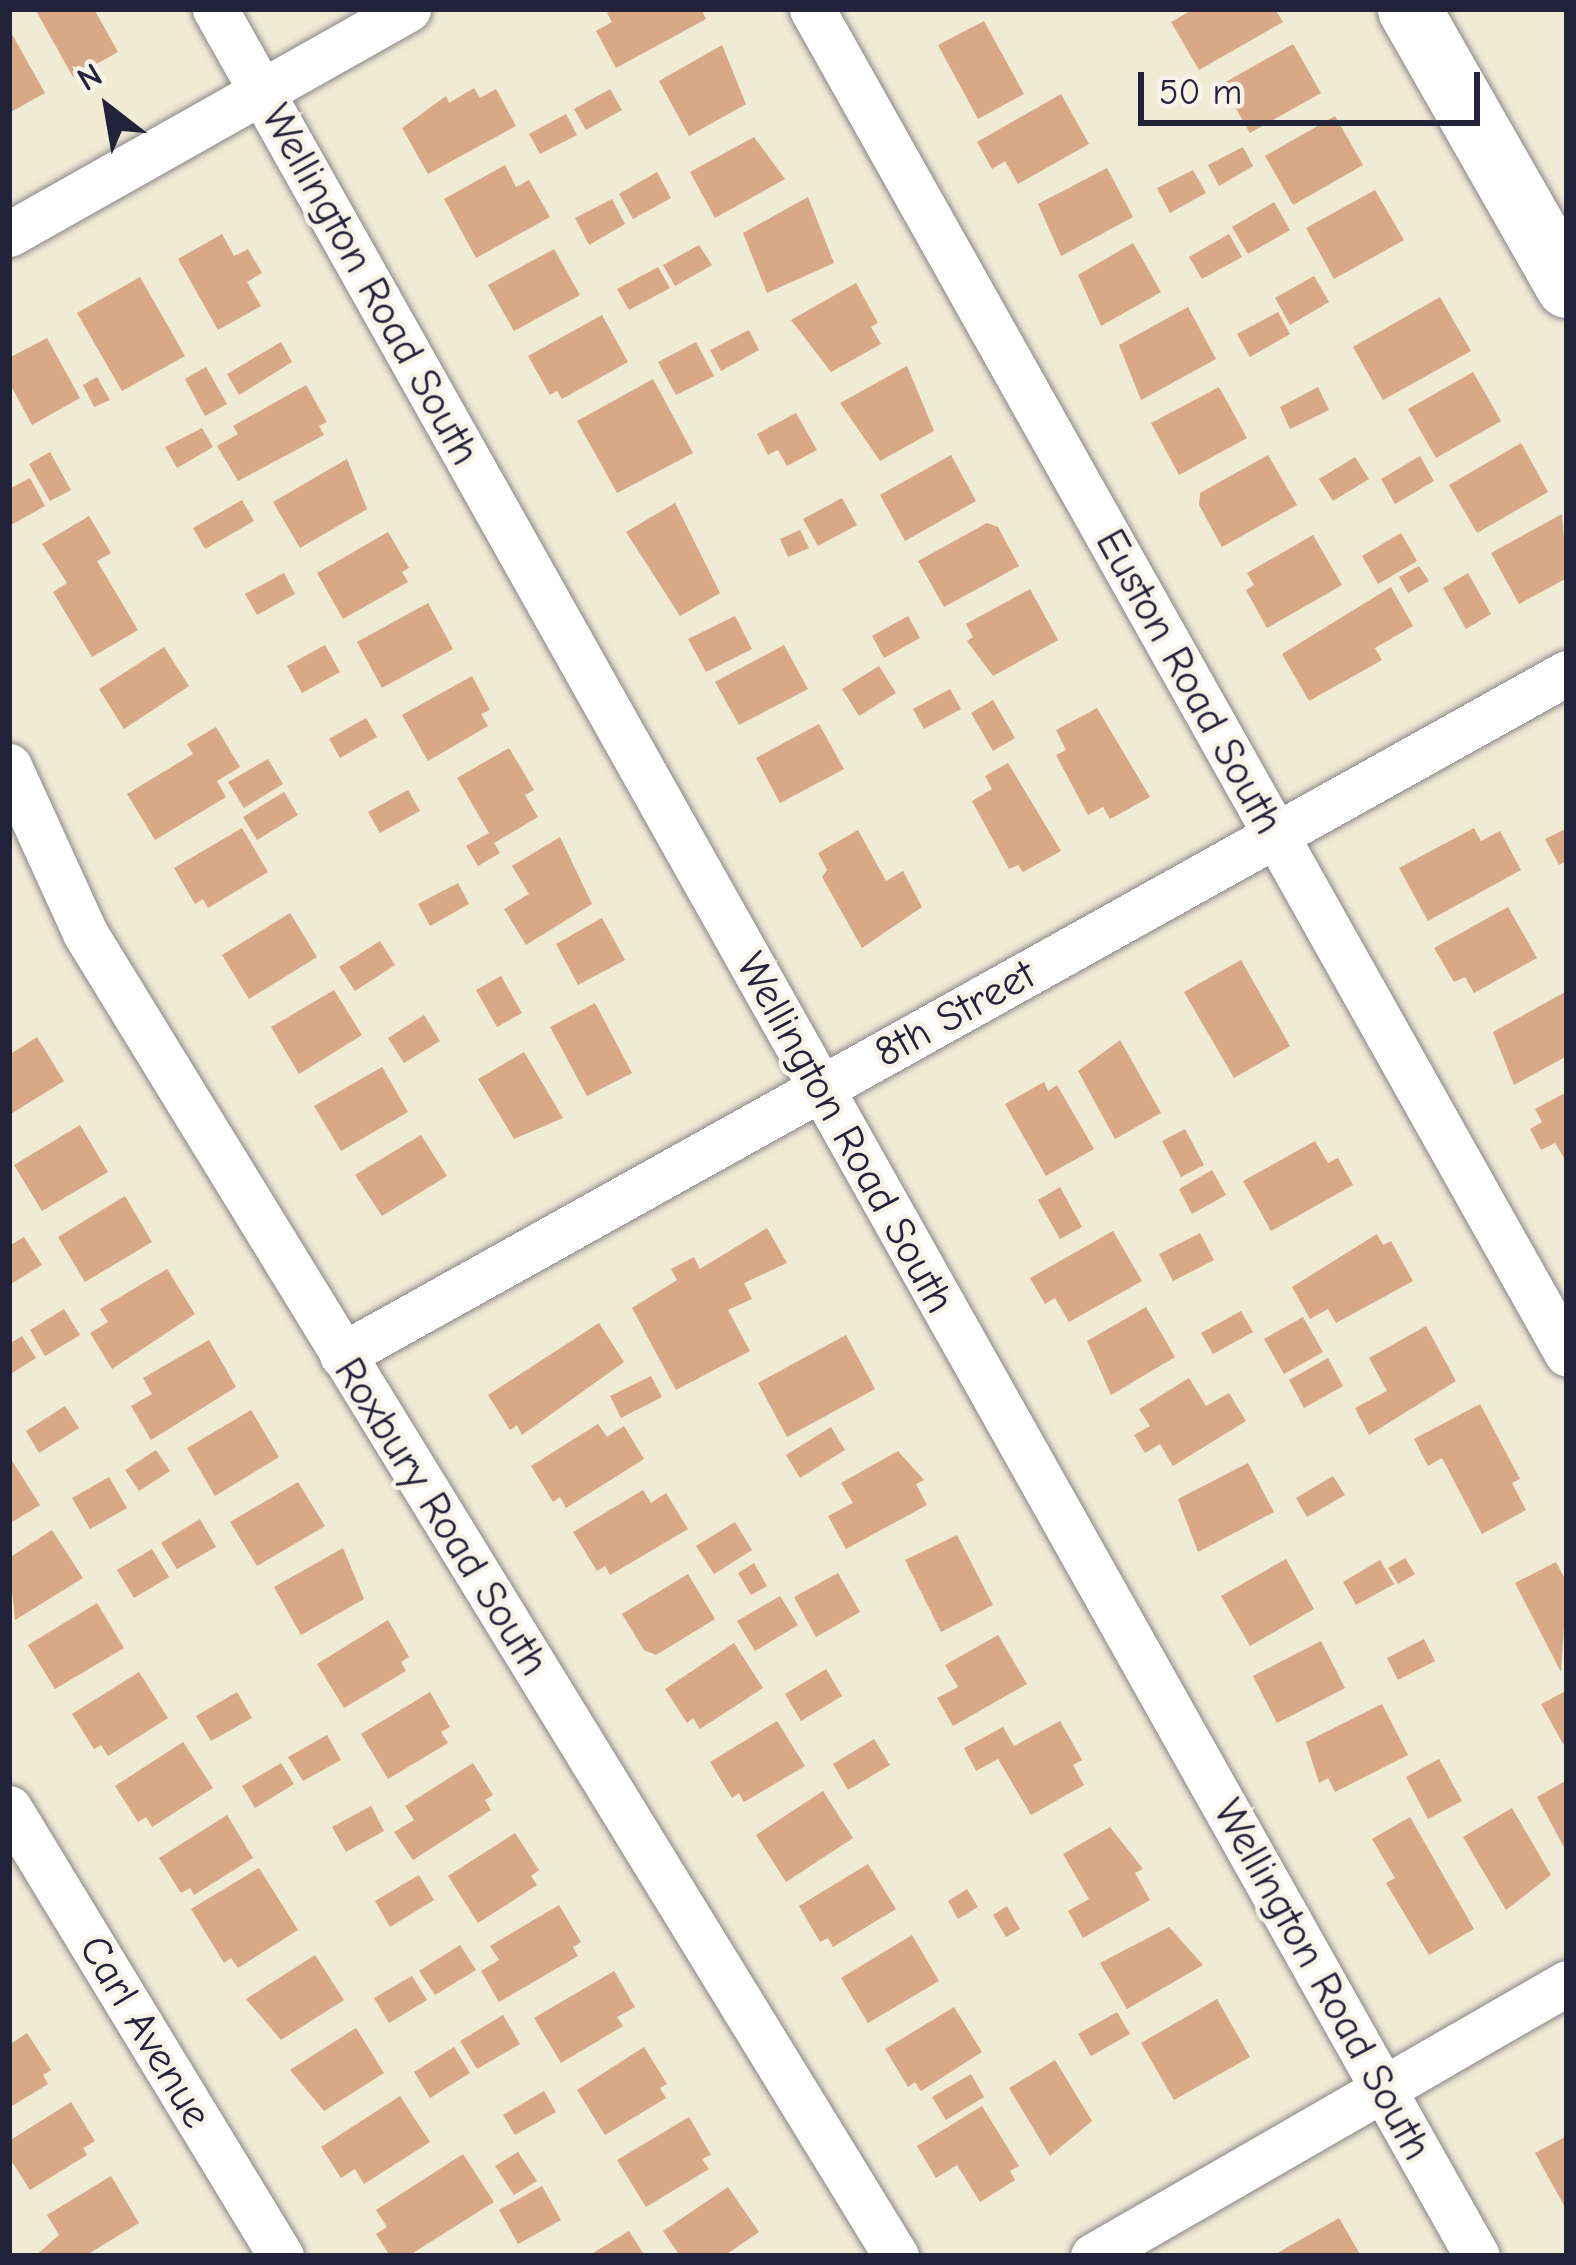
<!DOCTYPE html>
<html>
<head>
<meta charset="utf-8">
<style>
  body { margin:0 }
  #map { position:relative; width:1576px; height:2265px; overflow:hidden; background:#f0ebd5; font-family:"Comic Neue",sans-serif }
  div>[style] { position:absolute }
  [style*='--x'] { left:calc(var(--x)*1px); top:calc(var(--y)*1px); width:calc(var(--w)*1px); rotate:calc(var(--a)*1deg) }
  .building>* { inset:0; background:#d8a887 }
  .roads { filter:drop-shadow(0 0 3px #898688) drop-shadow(0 0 3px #898688) }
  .minor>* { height:45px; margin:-22.5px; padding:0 22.5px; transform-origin:22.5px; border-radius:22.5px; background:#fff }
  .secondary>* { height:63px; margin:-31.5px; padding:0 31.5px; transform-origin:31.5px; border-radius:31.5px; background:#fff }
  span { translate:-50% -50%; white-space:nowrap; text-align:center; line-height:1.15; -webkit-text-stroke:9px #f7f3e8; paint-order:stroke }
  .street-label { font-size:42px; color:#22223b }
  .frame { position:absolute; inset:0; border:12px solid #22223b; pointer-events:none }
  .north { position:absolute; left:48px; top:48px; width:120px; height:120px; -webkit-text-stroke:9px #f7f3e8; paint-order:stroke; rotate:329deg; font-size:33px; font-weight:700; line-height:48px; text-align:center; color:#22223b }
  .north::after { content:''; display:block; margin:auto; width:42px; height:54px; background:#22223b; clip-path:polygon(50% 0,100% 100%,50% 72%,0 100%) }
  .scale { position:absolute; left:1138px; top:72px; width:342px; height:54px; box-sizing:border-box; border:6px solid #22223b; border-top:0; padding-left:15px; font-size:36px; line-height:42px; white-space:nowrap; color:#22223b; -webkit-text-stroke:9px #f7f3e8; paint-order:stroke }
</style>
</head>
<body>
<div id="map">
  <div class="building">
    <i style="clip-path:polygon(35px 9px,94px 9px,118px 52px,73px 77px)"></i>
    <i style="clip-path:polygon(615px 9px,701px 9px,706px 19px,616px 68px,596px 31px,612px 22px,607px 13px)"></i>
    <i style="clip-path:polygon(1194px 9px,1275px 9px,1283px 22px,1199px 70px,1171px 22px)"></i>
    <i style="clip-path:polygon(984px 21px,1024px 94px,978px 119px,938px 45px)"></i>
    <i style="clip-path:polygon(9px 29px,45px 93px,9px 113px)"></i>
    <i style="clip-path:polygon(1293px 44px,1321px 93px,1250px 133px,1222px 84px)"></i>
    <i style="clip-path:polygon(722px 45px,746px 104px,689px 136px,659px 81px)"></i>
    <i style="clip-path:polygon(474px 88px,480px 98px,496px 89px,516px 126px,428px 174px,402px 128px,446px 96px,449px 103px)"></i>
    <i style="clip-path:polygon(610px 89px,622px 110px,586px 130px,574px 109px)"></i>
    <i style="clip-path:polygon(1061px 94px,1089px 144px,1018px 184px,1005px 161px,992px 169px,977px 142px)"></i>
    <i style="clip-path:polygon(566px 114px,577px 135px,540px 154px,529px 134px)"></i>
    <i style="clip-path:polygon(1335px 116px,1363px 165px,1293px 205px,1265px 156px)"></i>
    <i style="clip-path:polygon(754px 137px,785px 179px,715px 218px,690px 172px)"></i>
    <i style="clip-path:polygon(1243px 147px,1253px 166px,1219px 186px,1208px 165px)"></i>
    <i style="clip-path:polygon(505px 165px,516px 187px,529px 180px,550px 217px,476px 258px,444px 199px)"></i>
    <i style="clip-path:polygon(1107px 168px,1133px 217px,1061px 256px,1038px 204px)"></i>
    <i style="clip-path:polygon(1193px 170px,1206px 193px,1170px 213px,1157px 188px)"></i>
    <i style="clip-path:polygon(657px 172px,671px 198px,633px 219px,619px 194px)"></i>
    <i style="clip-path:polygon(1375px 190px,1404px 240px,1334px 279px,1306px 228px)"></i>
    <i style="clip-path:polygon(808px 197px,834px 263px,767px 293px,743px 233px)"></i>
    <i style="clip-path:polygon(612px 199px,625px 224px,589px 245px,575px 218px)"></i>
    <i style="clip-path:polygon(1274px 202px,1290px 230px,1248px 254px,1232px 227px)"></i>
    <i style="clip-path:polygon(222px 234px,234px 256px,248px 249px,262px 273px,247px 282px,261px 306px,218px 330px,178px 259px)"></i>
    <i style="clip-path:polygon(1229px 234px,1242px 257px,1202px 279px,1189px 257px)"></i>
    <i style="clip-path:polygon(1133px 243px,1161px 292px,1101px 326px,1078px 275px)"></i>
    <i style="clip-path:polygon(699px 245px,712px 265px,675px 286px,663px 265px)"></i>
    <i style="clip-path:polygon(554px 249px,580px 295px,514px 331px,488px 285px)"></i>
    <i style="clip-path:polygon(658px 267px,670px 288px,629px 310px,617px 289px)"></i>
    <i style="clip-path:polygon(1314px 276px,1329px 302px,1290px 325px,1275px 298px)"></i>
    <i style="clip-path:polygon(140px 277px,185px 356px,122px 391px,77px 313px)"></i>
    <i style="clip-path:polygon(856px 283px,878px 323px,871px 327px,881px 344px,831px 372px,791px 320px)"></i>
    <i style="clip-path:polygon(1440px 297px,1471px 351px,1383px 400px,1353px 347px)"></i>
    <i style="clip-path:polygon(1188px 307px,1216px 359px,1141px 400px,1119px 345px)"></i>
    <i style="clip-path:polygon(1278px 312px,1290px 334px,1250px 357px,1237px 334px)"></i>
    <i style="clip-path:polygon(602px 315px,628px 362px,562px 399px,557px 391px,550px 395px,528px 356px)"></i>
    <i style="clip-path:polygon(749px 330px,759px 350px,721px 371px,710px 350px)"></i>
    <i style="clip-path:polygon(47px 338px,80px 398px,32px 425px,9px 382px,9px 358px)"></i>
    <i style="clip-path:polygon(281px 342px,292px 362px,239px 395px,227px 374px)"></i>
    <i style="clip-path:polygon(696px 342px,714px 376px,676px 395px,658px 362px)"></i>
    <i style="clip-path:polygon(907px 366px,934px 431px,880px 461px,840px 403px)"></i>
    <i style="clip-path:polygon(206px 367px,227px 404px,205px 416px,185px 379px)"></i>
    <i style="clip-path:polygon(1473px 372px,1501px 421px,1436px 458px,1408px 409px)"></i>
    <i style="clip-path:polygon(97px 377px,110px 400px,94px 407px,83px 385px)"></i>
    <i style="clip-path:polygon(653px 379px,693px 453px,617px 493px,577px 421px)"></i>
    <i style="clip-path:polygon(306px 385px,327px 422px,319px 426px,324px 435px,238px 481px,217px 446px,238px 434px,233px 426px)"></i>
    <i style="clip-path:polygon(1219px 387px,1247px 438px,1179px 475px,1151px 423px)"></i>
    <i style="clip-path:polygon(1318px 387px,1329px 410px,1290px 429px,1280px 407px)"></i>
    <i style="clip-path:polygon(796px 413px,817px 450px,787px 466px,778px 450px,768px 455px,757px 434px)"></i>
    <i style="clip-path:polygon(202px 428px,213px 447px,177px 468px,165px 447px)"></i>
    <i style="clip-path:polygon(1521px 443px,1548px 492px,1477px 533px,1449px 485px)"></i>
    <i style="clip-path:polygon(50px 452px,71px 490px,50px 501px,29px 464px)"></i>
    <i style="clip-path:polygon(951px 455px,976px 501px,905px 541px,880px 495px)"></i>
    <i style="clip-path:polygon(1268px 455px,1297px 505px,1222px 547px,1199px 505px,1200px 493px)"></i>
    <i style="clip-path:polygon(1420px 456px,1434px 481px,1395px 504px,1381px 479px)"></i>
    <i style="clip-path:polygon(1355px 457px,1369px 479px,1333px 501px,1319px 479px)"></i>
    <i style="clip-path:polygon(347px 459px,367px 509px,300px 548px,273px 502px)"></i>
    <i style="clip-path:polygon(30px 478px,45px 506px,9px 526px,9px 489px)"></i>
    <i style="clip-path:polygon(842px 498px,857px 525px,818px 546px,803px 519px)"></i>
    <i style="clip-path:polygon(242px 500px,254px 521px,205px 549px,193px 528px)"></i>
    <i style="clip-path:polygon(675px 503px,720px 593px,680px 616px,626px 532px)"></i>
    <i style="clip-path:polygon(1562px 514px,1567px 578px,1519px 604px,1491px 553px)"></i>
    <i style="clip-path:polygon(89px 516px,111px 553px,97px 561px,138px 630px,92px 657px,53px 592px,67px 583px,42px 544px)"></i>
    <i style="clip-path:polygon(987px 523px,998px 527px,1019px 566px,944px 607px,918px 561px)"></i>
    <i style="clip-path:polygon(800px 530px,809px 548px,788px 557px,780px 539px)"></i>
    <i style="clip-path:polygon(388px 532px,409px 568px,402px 572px,408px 582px,343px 619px,317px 573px)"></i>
    <i style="clip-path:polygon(1401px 533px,1417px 561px,1378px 584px,1362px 556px)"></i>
    <i style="clip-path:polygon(1313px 535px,1342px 585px,1267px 628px,1246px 590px,1254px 585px,1247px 573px)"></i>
    <i style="clip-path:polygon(1419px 566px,1429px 581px,1408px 593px,1399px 577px)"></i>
    <i style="clip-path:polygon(284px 573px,295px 594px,257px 615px,245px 594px)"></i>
    <i style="clip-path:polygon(1468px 573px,1491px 614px,1466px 629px,1443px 588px)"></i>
    <i style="clip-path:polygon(1391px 587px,1413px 626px,1375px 648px,1382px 660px,1309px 701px,1282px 654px)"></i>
    <i style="clip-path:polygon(1030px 589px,1058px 640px,993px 676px,967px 641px,973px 637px,966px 624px)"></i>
    <i style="clip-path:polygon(428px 603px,453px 649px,382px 688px,357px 642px)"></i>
    <i style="clip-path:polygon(735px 616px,752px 649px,706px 672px,688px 639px)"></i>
    <i style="clip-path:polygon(908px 616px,920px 638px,884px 658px,872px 636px)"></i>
    <i style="clip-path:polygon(325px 645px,340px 672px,302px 693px,287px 666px)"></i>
    <i style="clip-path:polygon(784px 645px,808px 689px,739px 725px,715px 682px)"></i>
    <i style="clip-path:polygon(164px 647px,189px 686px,124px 729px,99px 689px)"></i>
    <i style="clip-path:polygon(879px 666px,896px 693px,859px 716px,842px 689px)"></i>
    <i style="clip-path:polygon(472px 676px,490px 710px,481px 714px,488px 726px,428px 761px,402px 715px)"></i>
    <i style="clip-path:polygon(950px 689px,961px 709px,924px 729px,913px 709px)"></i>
    <i style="clip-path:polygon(993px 700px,1015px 738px,993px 751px,971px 713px)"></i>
    <i style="clip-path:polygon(1097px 708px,1150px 797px,1110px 819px,1103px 807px,1088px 815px,1056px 755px,1066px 750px,1056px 730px)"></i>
    <i style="clip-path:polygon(366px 718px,377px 737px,340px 758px,329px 739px)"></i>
    <i style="clip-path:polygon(819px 724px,844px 769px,780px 803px,756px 758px)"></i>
    <i style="clip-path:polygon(216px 727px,240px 767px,217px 781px,226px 797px,155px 840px,127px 794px,193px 754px,187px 744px)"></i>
    <i style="clip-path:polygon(509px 748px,534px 790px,525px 795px,538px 817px,494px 843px,500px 853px,478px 866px,466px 846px,489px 833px,457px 778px)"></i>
    <i style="clip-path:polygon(268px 759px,283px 784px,244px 808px,228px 782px)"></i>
    <i style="clip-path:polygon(1008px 763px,1061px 851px,1023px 872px,1018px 865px,1009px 869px,972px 801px,992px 789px,985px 776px)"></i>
    <i style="clip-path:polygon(408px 790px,420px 811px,380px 833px,368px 812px)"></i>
    <i style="clip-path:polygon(284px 792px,298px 815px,257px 840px,243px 817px)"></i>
    <i style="clip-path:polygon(242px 828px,268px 872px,208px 908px,203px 899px,195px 904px,174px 868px)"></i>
    <i style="clip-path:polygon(1474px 828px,1481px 841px,1500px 831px,1521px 870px,1428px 921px,1399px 868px)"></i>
    <i style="clip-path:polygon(1567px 828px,1567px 860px,1559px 865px,1545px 839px)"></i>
    <i style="clip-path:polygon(858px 830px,886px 881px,903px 871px,922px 907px,862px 948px,822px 877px,827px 870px,818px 853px)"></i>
    <i style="clip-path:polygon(560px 837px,592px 904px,526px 945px,504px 909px,529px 894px,512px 866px)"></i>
    <i style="clip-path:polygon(458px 883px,469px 904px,430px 926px,418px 904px)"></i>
    <i style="clip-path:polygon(1508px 907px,1537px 958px,1474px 993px,1465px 977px,1454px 982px,1434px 948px)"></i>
    <i style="clip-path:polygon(290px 913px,317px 957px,249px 999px,222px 955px)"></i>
    <i style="clip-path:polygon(602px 918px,625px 960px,578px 985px,556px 944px)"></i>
    <i style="clip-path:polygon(380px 941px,395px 965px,355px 991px,339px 967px)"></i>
    <i style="clip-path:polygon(1241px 960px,1290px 1046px,1234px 1078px,1184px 992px)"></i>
    <i style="clip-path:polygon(501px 976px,522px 1013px,497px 1027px,476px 990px)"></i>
    <i style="clip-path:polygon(334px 990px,362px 1035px,299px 1074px,271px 1027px)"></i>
    <i style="clip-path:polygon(1567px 991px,1567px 1056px,1514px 1085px,1493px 1032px)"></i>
    <i style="clip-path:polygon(595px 1003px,632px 1073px,587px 1096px,550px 1027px)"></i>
    <i style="clip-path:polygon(424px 1015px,440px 1041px,404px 1063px,388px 1038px)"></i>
    <i style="clip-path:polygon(37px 1037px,64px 1081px,9px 1115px,9px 1055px)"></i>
    <i style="clip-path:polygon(1120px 1040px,1161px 1113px,1115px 1139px,1078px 1071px)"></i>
    <i style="clip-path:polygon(524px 1052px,563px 1118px,514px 1139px,478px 1079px)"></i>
    <i style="clip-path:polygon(382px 1067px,408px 1112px,341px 1151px,314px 1106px)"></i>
    <i style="clip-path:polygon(1044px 1082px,1048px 1091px,1057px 1085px,1094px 1149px,1046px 1176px,1005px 1104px)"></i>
    <i style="clip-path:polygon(1567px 1092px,1567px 1163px,1555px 1143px,1541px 1150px,1530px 1129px,1542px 1122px,1535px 1109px)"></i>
    <i style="clip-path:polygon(80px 1125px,108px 1172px,42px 1211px,14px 1165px)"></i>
    <i style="clip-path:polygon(1185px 1129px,1204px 1165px,1181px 1177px,1162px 1141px)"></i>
    <i style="clip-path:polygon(421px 1135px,447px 1176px,382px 1216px,355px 1175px)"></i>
    <i style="clip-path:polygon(1315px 1141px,1328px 1163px,1338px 1158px,1353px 1185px,1271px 1231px,1243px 1181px)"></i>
    <i style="clip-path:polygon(1212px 1170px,1226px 1195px,1192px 1214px,1179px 1189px)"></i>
    <i style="clip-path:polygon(1060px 1187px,1082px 1227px,1060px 1239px,1038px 1200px)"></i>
    <i style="clip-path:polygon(125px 1196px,152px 1242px,85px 1282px,58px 1237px)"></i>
    <i style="clip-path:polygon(767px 1228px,787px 1263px,744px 1283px,752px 1299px,728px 1310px,750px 1351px,676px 1390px,632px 1308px,677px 1280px,671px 1269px,694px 1257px,700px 1269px)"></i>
    <i style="clip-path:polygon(1113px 1231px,1142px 1281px,1069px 1322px,1055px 1298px,1045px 1304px,1030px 1278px)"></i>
    <i style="clip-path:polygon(1200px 1233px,1214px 1260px,1173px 1281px,1159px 1254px)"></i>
    <i style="clip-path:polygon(1377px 1234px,1383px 1245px,1391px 1241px,1413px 1281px,1336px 1323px,1328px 1309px,1310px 1319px,1292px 1287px)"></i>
    <i style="clip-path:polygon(24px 1237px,42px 1265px,9px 1285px,9px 1246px)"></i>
    <i style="clip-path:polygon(167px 1269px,195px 1314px,112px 1369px,90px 1333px,108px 1322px,100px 1309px)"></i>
    <i style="clip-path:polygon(1146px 1307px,1175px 1357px,1111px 1395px,1087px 1341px)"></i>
    <i style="clip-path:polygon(64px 1309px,80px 1335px,45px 1356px,30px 1330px)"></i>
    <i style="clip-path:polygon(1241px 1311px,1253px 1332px,1213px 1354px,1201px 1333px)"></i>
    <i style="clip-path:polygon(1303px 1317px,1323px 1352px,1284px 1374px,1264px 1339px)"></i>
    <i style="clip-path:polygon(599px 1323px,624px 1362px,522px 1435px,517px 1425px,510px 1430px,488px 1395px)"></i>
    <i style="clip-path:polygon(1426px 1326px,1456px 1381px,1369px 1435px,1355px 1408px,1387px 1391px,1369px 1358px)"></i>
    <i style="clip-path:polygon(846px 1335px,875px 1389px,787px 1437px,758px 1383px)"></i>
    <i style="clip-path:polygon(22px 1336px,36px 1358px,9px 1375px,9px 1344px)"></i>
    <i style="clip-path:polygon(209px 1340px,236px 1387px,151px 1440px,131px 1406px,152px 1394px,143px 1378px)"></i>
    <i style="clip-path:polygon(1328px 1358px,1343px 1386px,1304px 1408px,1289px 1380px)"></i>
    <i style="clip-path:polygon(651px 1376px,662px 1397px,621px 1418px,610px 1396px)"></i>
    <i style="clip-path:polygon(1189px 1378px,1206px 1406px,1229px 1393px,1246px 1421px,1173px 1466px,1160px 1444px,1145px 1453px,1134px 1435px,1150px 1426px,1139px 1409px)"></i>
    <i style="clip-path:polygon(1480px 1404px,1520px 1479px,1512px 1483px,1526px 1510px,1482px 1534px,1442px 1458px,1428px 1466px,1414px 1439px)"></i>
    <i style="clip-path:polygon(65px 1406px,79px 1428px,39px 1453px,26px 1431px)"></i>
    <i style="clip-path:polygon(251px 1410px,279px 1457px,215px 1496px,187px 1448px)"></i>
    <i style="clip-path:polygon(598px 1424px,607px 1437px,624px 1426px,644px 1459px,566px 1508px,560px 1497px,553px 1502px,531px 1466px)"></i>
    <i style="clip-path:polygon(831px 1427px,845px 1450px,800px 1478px,786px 1455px)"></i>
    <i style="clip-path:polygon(156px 1450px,170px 1471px,139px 1491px,125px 1470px)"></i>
    <i style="clip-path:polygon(898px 1451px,924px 1480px,916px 1484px,927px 1505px,846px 1549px,828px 1516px,853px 1503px,841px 1483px)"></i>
    <i style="clip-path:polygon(9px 1456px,40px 1505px,9px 1524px)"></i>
    <i style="clip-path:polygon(1248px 1463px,1274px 1512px,1198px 1552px,1178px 1499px)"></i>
    <i style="clip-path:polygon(1333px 1476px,1345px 1495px,1307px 1517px,1296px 1498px)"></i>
    <i style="clip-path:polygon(109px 1477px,127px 1508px,90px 1529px,72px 1498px)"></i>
    <i style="clip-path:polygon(298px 1482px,325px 1526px,257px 1566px,230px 1522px)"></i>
    <i style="clip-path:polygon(643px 1490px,651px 1503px,666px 1493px,688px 1529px,610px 1575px,605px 1566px,597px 1571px,573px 1532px)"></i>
    <i style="clip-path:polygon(200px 1519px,216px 1547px,177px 1569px,161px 1543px)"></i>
    <i style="clip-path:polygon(735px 1522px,752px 1550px,714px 1574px,696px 1546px)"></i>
    <i style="clip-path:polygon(52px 1530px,83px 1578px,15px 1620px,9px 1558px)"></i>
    <i style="clip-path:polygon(957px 1535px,993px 1605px,941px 1632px,905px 1560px)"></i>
    <i style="clip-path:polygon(343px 1548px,364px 1599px,301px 1635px,274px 1587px)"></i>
    <i style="clip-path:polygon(152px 1549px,169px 1577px,134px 1598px,117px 1570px)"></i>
    <i style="clip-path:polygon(1405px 1558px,1415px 1574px,1398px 1584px,1388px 1568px)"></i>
    <i style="clip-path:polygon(1286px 1559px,1314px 1609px,1250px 1646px,1221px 1596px)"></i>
    <i style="clip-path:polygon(1380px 1560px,1394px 1584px,1356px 1605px,1343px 1582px)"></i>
    <i style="clip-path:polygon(1556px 1562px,1567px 1583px,1561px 1672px,1515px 1583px)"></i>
    <i style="clip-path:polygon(754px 1563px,767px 1586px,751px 1595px,738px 1573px)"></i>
    <i style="clip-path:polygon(838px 1573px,860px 1612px,816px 1637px,794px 1597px)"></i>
    <i style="clip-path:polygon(688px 1574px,715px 1619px,656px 1655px,644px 1650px,622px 1614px)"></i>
    <i style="clip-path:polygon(780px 1596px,798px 1625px,755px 1651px,737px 1621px)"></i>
    <i style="clip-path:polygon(97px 1603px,124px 1648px,55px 1689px,28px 1645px)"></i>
    <i style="clip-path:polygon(388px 1620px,409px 1657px,401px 1662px,406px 1671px,344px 1708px,317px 1664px)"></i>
    <i style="clip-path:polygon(998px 1635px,1027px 1684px,953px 1726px,937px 1698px,958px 1687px,945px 1665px)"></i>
    <i style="clip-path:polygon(1424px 1639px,1435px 1661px,1398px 1680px,1387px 1658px)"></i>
    <i style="clip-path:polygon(1321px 1641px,1345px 1688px,1277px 1723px,1253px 1676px)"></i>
    <i style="clip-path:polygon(734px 1643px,763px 1688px,700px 1729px,693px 1718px,687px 1723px,665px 1689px)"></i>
    <i style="clip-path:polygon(826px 1669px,842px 1696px,801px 1721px,785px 1694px)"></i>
    <i style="clip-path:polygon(139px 1672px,168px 1718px,108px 1756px,101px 1745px,94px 1749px,72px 1714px)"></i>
    <i style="clip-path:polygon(237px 1692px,252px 1718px,211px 1741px,196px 1716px)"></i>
    <i style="clip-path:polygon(430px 1692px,450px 1727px,441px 1732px,448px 1743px,388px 1779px,361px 1734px)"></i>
    <i style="clip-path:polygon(1564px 1692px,1567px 1741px,1563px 1744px,1541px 1704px)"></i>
    <i style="clip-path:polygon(1382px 1704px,1408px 1755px,1335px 1792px,1328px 1778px,1319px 1783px,1306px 1742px)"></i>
    <i style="clip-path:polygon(777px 1721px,805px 1766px,744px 1802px,739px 1793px,732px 1798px,710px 1762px)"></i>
    <i style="clip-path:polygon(1060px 1721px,1082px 1760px,1073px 1765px,1084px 1785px,1031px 1815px,998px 1759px,976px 1771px,964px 1748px,1003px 1727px,1014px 1746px)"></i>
    <i style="clip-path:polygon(327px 1735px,341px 1760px,303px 1781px,288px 1757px)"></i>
    <i style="clip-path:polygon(874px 1739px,890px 1765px,848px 1790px,833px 1764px)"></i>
    <i style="clip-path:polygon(183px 1742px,213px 1788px,152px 1827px,146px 1817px,138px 1822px,115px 1786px)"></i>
    <i style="clip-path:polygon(1439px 1759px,1462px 1801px,1428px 1819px,1406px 1777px)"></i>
    <i style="clip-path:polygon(281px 1763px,294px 1784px,255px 1808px,242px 1786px)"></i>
    <i style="clip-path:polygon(473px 1763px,493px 1795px,485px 1800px,491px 1810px,413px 1860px,394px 1832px,414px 1820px,405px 1806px)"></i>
    <i style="clip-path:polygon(1567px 1780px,1567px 1853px,1537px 1797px)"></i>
    <i style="clip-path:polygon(823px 1791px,853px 1838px,786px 1882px,756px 1835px)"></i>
    <i style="clip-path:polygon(371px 1806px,384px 1831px,346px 1852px,332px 1827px)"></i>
    <i style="clip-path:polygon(1512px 1808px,1551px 1875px,1506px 1910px,1463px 1837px)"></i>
    <i style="clip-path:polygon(227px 1815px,253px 1858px,194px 1895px,190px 1888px,181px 1893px,159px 1858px)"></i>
    <i style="clip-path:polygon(1410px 1817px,1474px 1929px,1429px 1955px,1386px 1883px,1395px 1878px,1372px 1839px)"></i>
    <i style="clip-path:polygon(1110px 1827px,1143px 1869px,1135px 1873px,1150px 1900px,1083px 1938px,1068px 1911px,1089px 1899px,1063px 1854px)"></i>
    <i style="clip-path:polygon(515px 1833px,539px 1870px,531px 1876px,537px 1885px,478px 1923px,448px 1876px)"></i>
    <i style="clip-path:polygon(868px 1864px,896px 1909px,833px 1947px,828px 1938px,820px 1942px,799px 1906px)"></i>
    <i style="clip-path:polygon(259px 1868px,298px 1930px,238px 1968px,231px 1958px,224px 1963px,191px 1909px)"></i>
    <i style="clip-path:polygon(419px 1875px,434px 1900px,390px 1927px,375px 1901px)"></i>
    <i style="clip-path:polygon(967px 1889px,978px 1907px,958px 1919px,948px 1901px)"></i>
    <i style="clip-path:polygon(559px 1905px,581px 1942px,573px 1947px,578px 1956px,499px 2002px,481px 1971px,499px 1960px,490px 1946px)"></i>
    <i style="clip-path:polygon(1007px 1906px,1020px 1929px,1006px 1937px,993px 1915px)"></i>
    <i style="clip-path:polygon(1169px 1927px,1203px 1965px,1127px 2009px,1100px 1963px)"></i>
    <i style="clip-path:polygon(912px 1935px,939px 1981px,868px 2023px,841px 1978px)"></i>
    <i style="clip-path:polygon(460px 1945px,476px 1970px,435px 1995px,419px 1971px)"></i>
    <i style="clip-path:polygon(315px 1955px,344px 2000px,281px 2040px,246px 1999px)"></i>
    <i style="clip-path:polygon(614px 1971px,635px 2007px,617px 2017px,623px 2026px,561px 2063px,534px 2018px)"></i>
    <i style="clip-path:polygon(412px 1976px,427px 2000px,389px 2023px,374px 1998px)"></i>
    <i style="clip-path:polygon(1217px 1999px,1250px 2057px,1174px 2100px,1141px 2043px)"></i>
    <i style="clip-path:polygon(954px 2007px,982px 2052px,921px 2091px,915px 2082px,908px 2087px,885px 2049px)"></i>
    <i style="clip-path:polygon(1117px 2012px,1130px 2034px,1091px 2056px,1078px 2034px)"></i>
    <i style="clip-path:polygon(503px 2015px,520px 2044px,477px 2069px,460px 2041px)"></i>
    <i style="clip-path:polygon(356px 2028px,384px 2073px,324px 2111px,290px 2070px)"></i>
    <i style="clip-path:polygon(27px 2033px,51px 2070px,43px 2075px,48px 2084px,9px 2108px,9px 2045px)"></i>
    <i style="clip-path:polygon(454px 2047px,470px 2073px,430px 2098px,414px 2072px)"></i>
    <i style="clip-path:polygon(644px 2047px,667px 2084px,660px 2088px,666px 2098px,605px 2135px,577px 2090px)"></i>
    <i style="clip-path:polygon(1055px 2060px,1092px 2121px,1050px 2156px,1009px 2088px)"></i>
    <i style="clip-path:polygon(971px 2074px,984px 2097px,946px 2120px,932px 2097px)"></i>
    <i style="clip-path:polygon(544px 2091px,556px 2112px,515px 2135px,503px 2115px)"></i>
    <i style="clip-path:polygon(400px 2096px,430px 2142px,364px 2184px,355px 2169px,341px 2178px,321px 2147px)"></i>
    <i style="clip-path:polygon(71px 2102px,95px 2141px,83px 2148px,87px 2155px,30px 2190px,9px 2157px,9px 2141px)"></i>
    <i style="clip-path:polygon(982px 2106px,1019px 2166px,1010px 2171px,1015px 2180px,980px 2202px,957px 2165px,936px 2178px,917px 2146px)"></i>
    <i style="clip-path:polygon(689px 2117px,711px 2155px,702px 2159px,709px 2169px,646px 2207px,617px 2160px)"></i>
    <i style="clip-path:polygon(1567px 2136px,1567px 2211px,1535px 2153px)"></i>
    <i style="clip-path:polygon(518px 2152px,537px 2181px,514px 2195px,495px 2166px)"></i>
    <i style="clip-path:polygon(463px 2154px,494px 2202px,408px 2256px,390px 2256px,376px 2234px,387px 2227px,376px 2210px)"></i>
    <i style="clip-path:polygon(111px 2176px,139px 2223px,85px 2256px,35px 2256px,59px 2235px,47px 2215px)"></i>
    <i style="clip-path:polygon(542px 2186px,561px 2220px,518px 2244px,499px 2210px)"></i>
    <i style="clip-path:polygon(728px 2187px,759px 2232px,724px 2256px,680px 2256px,663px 2231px)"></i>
    <i style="clip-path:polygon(1339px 2218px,1361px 2256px,1272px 2256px)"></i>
    <i style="clip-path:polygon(629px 2231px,645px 2256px,588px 2256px)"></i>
  </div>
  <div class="roads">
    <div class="minor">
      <i style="--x:215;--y:9;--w:2577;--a:60.68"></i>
      <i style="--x:812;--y:9;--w:1542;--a:60.69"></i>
      <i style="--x:9;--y:234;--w:458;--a:-29.4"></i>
      <i style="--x:9;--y:766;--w:183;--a:65.5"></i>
      <i style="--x:85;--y:933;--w:1552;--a:58.49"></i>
      <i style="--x:342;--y:1355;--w:1402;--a:-29.11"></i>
      <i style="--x:9;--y:1808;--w:524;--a:58.74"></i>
      <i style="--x:1093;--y:2256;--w:547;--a:-29.94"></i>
    </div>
    <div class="secondary">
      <i style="--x:1409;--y:9;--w:319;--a:60.3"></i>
    </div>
  </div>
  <div class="street-label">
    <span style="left:370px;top:285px;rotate:61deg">Wellington Road South</span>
    <span style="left:1189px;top:682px;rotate:61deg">Euston Road South</span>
    <span style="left:955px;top:1014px;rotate:-29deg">8th Street</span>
    <span style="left:845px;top:1133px;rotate:61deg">Wellington Road South</span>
    <span style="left:441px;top:1517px;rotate:58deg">Roxbury Road South</span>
    <span style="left:1322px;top:1980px;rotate:61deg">Wellington Road South</span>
    <span style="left:145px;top:2032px;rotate:59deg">Carl Avenue</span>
  </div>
  <div class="frame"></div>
  <div class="north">N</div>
  <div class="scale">50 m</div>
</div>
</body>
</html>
